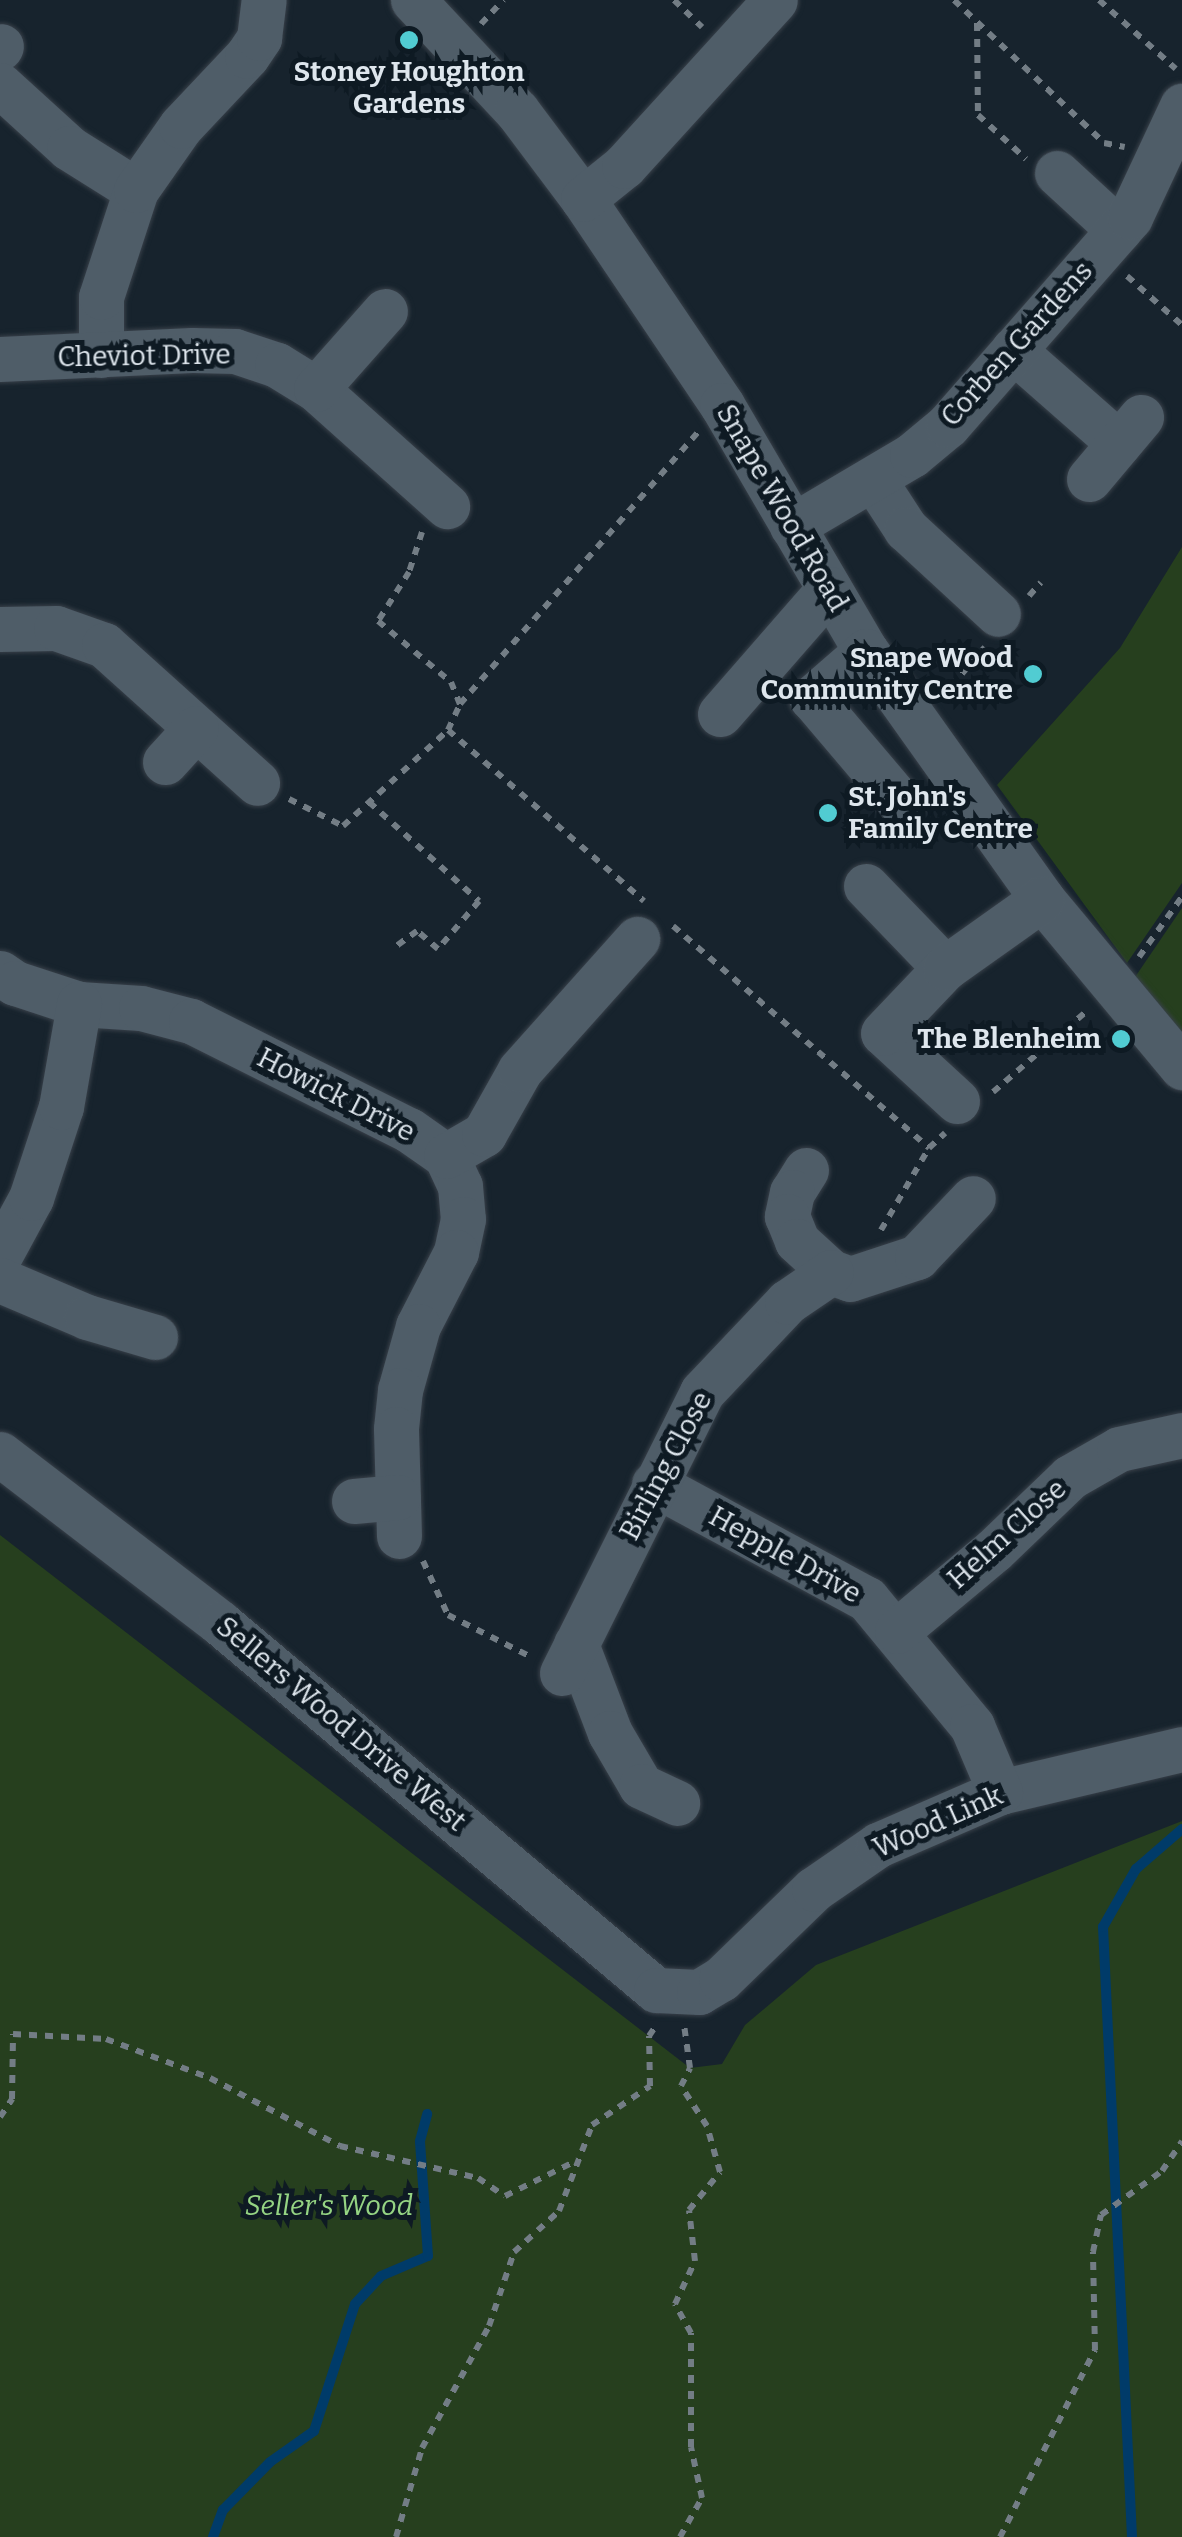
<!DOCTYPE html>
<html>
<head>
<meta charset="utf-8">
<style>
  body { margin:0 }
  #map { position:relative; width:1182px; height:2537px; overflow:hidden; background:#17232d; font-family:Bitter,serif }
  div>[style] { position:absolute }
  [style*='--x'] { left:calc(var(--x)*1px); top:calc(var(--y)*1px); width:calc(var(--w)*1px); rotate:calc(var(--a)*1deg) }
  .green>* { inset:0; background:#263f1e }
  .stream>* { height:10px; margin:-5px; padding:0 5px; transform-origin:5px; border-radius:5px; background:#003b69 }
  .path>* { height:6px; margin-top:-3px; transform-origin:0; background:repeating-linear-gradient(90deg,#737d85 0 8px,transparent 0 16px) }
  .roads { filter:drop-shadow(0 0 2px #384049) drop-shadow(0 0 2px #384049) }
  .minor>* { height:45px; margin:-22.5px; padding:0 22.5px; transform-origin:22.5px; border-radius:22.5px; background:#4f5d68 }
  .dots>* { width:28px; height:28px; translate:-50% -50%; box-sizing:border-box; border:5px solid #0e1a23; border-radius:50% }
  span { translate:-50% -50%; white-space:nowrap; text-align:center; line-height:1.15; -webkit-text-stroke:10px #0e1a23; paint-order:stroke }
  .poi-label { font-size:28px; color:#dee6ed; font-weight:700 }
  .right { translate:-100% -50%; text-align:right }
  .left { translate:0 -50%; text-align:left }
  .street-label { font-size:28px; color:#dee6ed }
  .park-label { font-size:28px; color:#95d483; font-style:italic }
</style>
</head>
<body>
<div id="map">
  <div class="green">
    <i style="clip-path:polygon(1182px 547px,1182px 883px,1127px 963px,997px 785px,1120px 648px)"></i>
    <i style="clip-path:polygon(1182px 908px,1182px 1040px,1131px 983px)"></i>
    <i style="clip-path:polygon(0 1535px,690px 2068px,722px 2064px,745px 2025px,816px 1965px,1182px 1821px,1182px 2537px,0 2537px)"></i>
  </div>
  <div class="stream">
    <i style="--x:213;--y:2537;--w:29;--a:-70"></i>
    <i style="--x:223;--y:2510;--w:67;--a:-45.6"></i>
    <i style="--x:270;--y:2462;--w:54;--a:-35.2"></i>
    <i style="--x:314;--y:2431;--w:133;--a:-72.1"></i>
    <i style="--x:355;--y:2304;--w:38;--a:-47"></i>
    <i style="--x:381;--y:2276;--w:51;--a:-23.1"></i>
    <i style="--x:428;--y:2256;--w:115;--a:-94"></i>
    <i style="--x:420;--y:2141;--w:28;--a:-75"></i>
    <i style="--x:1132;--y:2537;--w:611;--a:-92.72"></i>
    <i style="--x:1103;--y:1927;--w:67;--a:-60.4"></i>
    <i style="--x:1136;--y:1869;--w:61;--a:-41"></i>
  </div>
  <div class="path">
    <i style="--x:674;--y:0;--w:39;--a:44"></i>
    <i style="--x:954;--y:0;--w:207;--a:43.6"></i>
    <i style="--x:1104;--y:143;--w:21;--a:11"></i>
    <i style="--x:1099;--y:0;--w:103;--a:41.9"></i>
    <i style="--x:977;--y:23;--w:92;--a:89.4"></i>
    <i style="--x:978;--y:115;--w:65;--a:42.5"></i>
    <i style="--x:481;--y:24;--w:33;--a:-47"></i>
    <i style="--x:1127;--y:276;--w:74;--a:41.7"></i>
    <i style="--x:422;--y:532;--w:42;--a:108"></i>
    <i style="--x:409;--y:572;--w:58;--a:122.3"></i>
    <i style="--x:378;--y:621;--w:95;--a:39.9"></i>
    <i style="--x:451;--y:682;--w:24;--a:68"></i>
    <i style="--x:1029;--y:596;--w:18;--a:-49"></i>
    <i style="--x:941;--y:698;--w:67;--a:-49.2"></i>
    <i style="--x:448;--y:730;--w:260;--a:41.1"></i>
    <i style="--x:289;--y:799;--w:60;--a:26.6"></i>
    <i style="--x:343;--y:826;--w:142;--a:-42.4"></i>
    <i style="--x:448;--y:730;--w:29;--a:-65"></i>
    <i style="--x:460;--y:704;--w:361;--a:-48.8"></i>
    <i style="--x:369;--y:802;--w:148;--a:42"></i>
    <i style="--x:479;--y:901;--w:63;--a:130.5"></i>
    <i style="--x:438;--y:949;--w:28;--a:-139"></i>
    <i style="--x:417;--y:931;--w:26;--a:144"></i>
    <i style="--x:673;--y:926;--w:339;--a:40.9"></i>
    <i style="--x:1139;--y:957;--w:74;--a:-54.4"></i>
    <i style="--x:993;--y:1092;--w:127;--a:-40.8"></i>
    <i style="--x:881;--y:1230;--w:95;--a:-59.7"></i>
    <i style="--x:929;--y:1148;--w:22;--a:-43"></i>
    <i style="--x:423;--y:1561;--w:60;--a:65.2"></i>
    <i style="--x:448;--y:1615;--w:93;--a:26.8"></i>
    <i style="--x:0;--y:2117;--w:22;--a:-56"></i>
    <i style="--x:12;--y:2099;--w:65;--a:-89.1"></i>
    <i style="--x:13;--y:2034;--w:93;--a:3.1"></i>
    <i style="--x:106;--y:2039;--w:111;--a:20.6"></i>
    <i style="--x:210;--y:2078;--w:147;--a:27.6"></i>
    <i style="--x:340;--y:2146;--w:142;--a:13.1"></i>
    <i style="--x:478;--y:2178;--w:32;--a:34"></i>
    <i style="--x:505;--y:2196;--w:81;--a:-26.3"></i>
    <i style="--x:396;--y:2537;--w:93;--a:-73.7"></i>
    <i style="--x:422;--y:2448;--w:139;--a:-61.2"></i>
    <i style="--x:489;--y:2326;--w:78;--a:-71.3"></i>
    <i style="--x:514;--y:2252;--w:61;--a:-42.3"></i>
    <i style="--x:559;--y:2211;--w:92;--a:-69"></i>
    <i style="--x:592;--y:2125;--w:70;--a:-33.9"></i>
    <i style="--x:650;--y:2086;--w:50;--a:-91.1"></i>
    <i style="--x:649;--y:2036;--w:11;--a:-56"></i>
    <i style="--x:680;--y:2537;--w:45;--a:-60.6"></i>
    <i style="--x:702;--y:2498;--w:52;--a:-102.2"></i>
    <i style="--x:691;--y:2447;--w:114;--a:-90"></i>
    <i style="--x:691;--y:2333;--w:33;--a:-119"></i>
    <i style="--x:675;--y:2304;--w:47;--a:-65.1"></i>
    <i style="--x:695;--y:2261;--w:51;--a:-96.7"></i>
    <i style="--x:689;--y:2210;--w:49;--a:-50.8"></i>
    <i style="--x:720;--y:2172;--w:48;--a:-105.8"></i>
    <i style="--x:707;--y:2126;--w:48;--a:-123"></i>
    <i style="--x:681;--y:2086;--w:20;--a:-63"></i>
    <i style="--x:690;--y:2068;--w:43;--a:-97.9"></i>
    <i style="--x:1000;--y:2537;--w:210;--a:-63.1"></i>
    <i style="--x:1095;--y:2350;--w:98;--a:-91.2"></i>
    <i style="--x:1093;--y:2252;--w:38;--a:-78"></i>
    <i style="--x:1101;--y:2215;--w:75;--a:-35.8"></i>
    <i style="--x:1162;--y:2171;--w:36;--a:-56"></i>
  </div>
  <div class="roads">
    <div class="minor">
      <i style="--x:413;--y:0;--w:152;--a:46.9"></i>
      <i style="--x:517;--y:111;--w:110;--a:53.1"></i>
      <i style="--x:583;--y:199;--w:249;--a:56"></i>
      <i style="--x:722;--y:405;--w:285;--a:59.7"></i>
      <i style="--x:866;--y:651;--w:304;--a:54.6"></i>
      <i style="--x:1042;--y:899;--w:219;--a:50.2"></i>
      <i style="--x:0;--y:48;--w:2;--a:-63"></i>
      <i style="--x:0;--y:85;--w:93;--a:42.4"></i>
      <i style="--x:69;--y:148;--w:79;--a:32.1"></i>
      <i style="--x:1057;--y:173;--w:84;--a:42.6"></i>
      <i style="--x:583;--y:199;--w:53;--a:-38.8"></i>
      <i style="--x:624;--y:166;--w:224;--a:-47.7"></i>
      <i style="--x:1013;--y:350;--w:141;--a:41.3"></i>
      <i style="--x:101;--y:355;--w:58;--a:-90"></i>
      <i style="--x:101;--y:297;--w:113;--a:-71.9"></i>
      <i style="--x:136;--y:190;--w:78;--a:-54.9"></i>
      <i style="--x:181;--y:126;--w:96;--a:-46.7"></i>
      <i style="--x:247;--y:56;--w:22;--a:-56"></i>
      <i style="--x:259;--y:38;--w:38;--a:-83"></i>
      <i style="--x:0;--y:359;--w:192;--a:-2.7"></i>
      <i style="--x:192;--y:350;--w:43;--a:1.3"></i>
      <i style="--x:235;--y:351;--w:44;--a:18.4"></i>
      <i style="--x:277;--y:365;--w:46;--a:31.6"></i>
      <i style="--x:316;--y:389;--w:176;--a:41.8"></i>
      <i style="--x:316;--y:389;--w:104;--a:-48.5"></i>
      <i style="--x:1089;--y:479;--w:81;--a:-50"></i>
      <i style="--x:874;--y:480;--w:59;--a:56.9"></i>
      <i style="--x:906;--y:529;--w:125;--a:42.7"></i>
      <i style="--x:792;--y:526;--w:139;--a:-30.6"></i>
      <i style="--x:912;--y:455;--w:47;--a:-39.8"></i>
      <i style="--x:948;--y:425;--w:276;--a:-48.8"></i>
      <i style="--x:1130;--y:217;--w:123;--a:-64.9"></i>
      <i style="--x:0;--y:629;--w:56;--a:-1"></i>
      <i style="--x:56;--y:628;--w:51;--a:19.5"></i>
      <i style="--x:104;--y:645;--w:206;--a:42"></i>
      <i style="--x:866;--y:651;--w:72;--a:139"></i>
      <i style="--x:812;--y:698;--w:139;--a:49.7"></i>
      <i style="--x:720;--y:714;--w:166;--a:-48.9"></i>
      <i style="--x:165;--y:762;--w:46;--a:-47.6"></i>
      <i style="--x:866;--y:886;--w:114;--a:46.1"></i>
      <i style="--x:0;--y:973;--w:18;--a:34"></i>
      <i style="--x:15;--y:983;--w:67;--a:18.2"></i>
      <i style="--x:79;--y:1004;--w:62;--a:3.7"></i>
      <i style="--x:141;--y:1008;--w:52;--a:14.6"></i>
      <i style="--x:191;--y:1021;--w:244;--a:26.6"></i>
      <i style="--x:409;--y:1130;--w:45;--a:35.1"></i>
      <i style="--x:446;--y:1156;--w:33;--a:65"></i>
      <i style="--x:460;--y:1186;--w:33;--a:85"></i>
      <i style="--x:463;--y:1219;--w:34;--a:102"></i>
      <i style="--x:456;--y:1252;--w:83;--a:117.2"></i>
      <i style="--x:418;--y:1326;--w:66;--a:105.7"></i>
      <i style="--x:400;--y:1390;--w:39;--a:96"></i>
      <i style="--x:396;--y:1429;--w:107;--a:88.4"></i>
      <i style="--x:957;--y:1101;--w:100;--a:-137.4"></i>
      <i style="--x:883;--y:1033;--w:90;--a:-46.4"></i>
      <i style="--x:945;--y:968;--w:119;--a:-35.4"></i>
      <i style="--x:446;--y:1156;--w:44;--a:-30.1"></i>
      <i style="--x:484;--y:1134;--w:73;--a:-60.6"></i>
      <i style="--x:520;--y:1070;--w:176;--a:-48.2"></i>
      <i style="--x:806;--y:1170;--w:26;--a:122"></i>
      <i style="--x:792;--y:1192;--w:25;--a:102"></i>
      <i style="--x:787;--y:1216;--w:27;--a:68"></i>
      <i style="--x:797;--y:1241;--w:46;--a:42.4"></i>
      <i style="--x:831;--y:1272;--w:20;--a:20"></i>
      <i style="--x:850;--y:1279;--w:71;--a:-18.2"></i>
      <i style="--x:917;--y:1257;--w:81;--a:-46.5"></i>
      <i style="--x:0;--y:1255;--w:65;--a:-61.5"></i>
      <i style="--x:31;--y:1198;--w:96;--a:-71.8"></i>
      <i style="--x:61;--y:1107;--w:105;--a:-80.1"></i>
      <i style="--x:0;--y:1280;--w:95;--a:23"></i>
      <i style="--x:87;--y:1317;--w:71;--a:16.4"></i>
      <i style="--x:0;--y:1454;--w:277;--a:37.5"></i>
      <i style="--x:220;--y:1623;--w:570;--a:40.09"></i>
      <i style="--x:656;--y:1990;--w:43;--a:2.7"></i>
      <i style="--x:699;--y:1992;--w:26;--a:-31"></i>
      <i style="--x:721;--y:1979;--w:129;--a:-44.1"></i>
      <i style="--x:814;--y:1889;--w:78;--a:-34.5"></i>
      <i style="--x:878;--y:1845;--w:133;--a:-23.5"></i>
      <i style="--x:1000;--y:1792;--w:187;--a:-13.3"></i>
      <i style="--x:654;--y:1484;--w:242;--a:28.4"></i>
      <i style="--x:867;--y:1599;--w:165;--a:50.4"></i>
      <i style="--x:972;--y:1726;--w:72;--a:67"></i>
      <i style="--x:354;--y:1501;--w:44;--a:-5.2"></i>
      <i style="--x:897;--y:1631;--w:126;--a:-39.9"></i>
      <i style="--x:994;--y:1550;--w:105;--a:-43.8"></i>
      <i style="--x:1070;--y:1477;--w:56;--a:-29.7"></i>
      <i style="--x:1119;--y:1449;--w:65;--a:-12.5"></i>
      <i style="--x:576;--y:1644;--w:95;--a:69.1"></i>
      <i style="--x:610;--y:1733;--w:61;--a:59.7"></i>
      <i style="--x:641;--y:1786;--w:40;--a:25"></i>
      <i style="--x:562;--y:1673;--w:314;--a:-63.5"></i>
      <i style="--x:702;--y:1392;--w:124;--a:-46.6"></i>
      <i style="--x:787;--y:1302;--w:53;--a:-34.3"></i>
    </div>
  </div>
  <div class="dots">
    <i style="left:409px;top:40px;background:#51ccd2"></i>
    <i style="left:1033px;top:674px;background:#51ccd2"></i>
    <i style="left:828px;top:813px;background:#51ccd2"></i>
    <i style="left:1121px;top:1039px;background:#51ccd2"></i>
  </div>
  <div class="poi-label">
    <span style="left:409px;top:88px">Stoney Houghton<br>Gardens</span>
    <span class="right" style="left:1013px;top:674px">Snape Wood<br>Community Centre</span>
    <span class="left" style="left:848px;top:813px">St. John's<br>Family Centre</span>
    <span class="right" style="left:1101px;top:1039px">The Blenheim</span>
  </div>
  <div class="street-label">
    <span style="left:1017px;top:344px;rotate:-48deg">Corben Gardens</span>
    <span style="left:144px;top:356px;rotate:-1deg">Cheviot Drive</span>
    <span style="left:782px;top:508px;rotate:60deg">Snape Wood Road</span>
    <span style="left:336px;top:1095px;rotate:27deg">Howick Drive</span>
    <span style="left:666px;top:1466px;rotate:-62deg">Birling Close</span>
    <span style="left:1007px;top:1534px;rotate:-42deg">Helm Close</span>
    <span style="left:785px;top:1555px;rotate:29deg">Hepple Drive</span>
    <span style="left:341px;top:1724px;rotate:40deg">Sellers Wood Drive West</span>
    <span style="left:938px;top:1822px;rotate:-24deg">Wood Link</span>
  </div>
  <div class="park-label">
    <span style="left:329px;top:2206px">Seller's Wood</span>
  </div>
</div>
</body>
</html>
